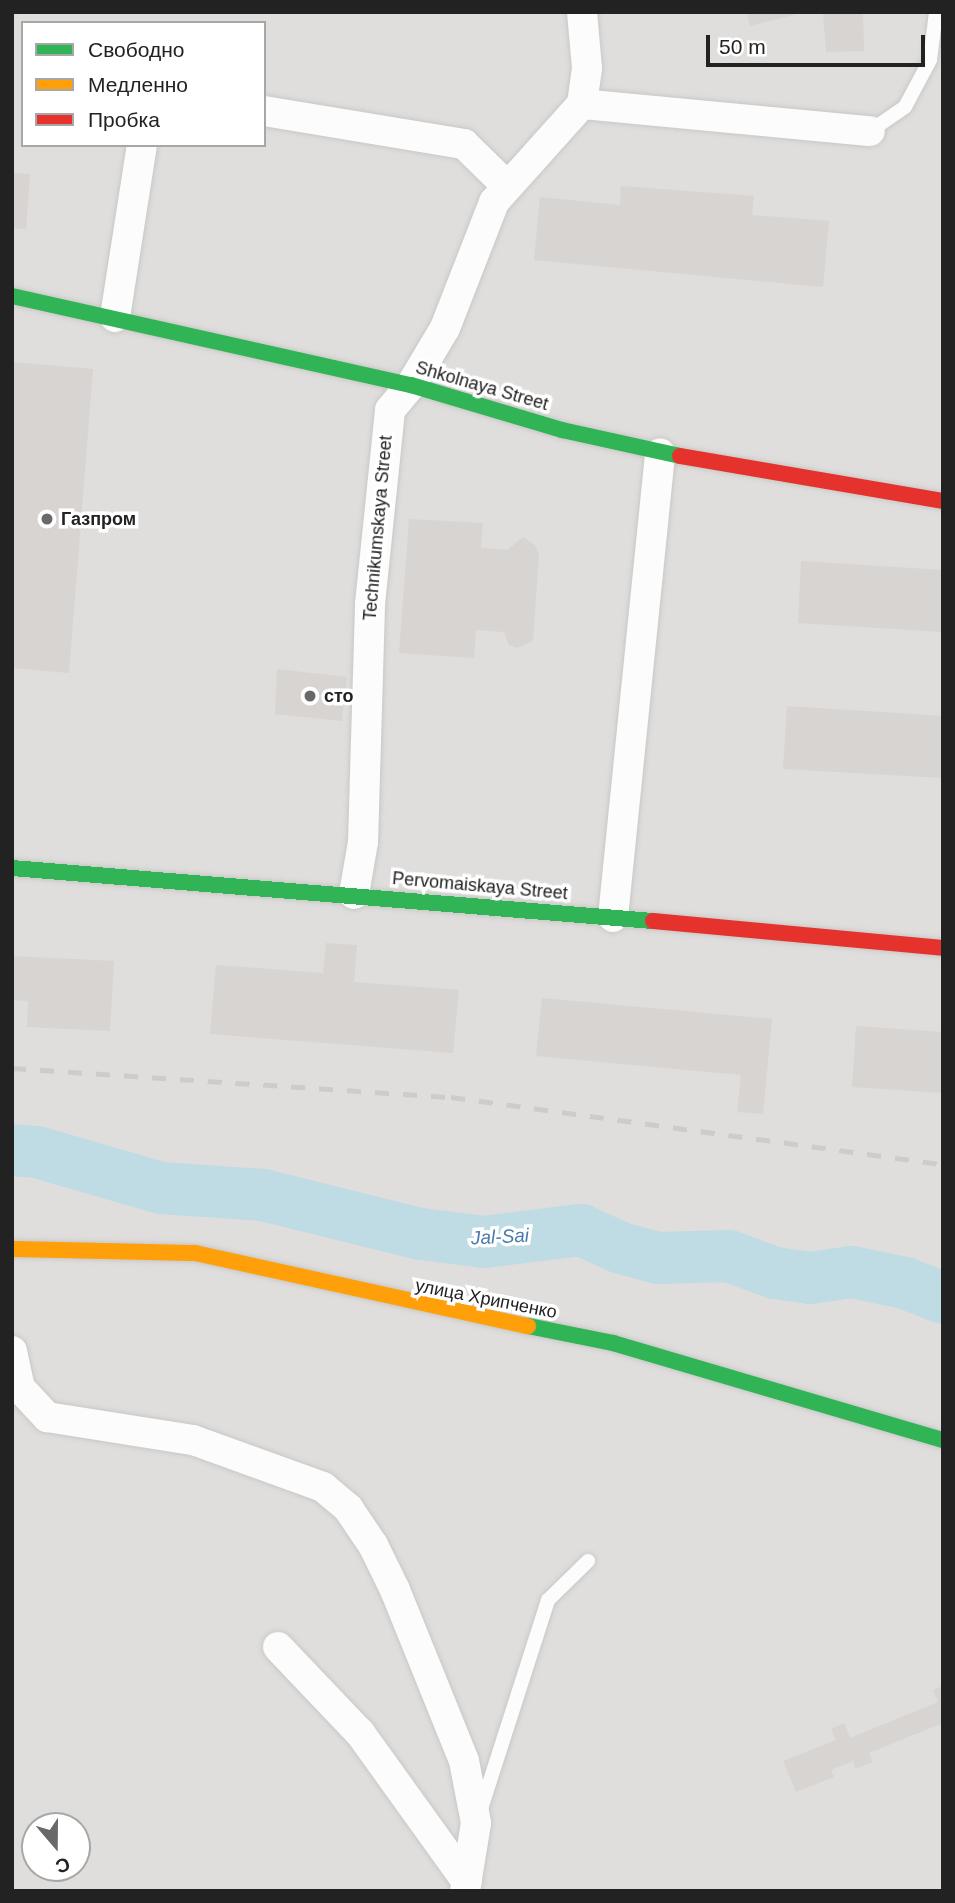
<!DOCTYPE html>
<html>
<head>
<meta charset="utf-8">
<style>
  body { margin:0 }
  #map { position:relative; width:955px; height:1903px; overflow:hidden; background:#f0eeeb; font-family:Arial,sans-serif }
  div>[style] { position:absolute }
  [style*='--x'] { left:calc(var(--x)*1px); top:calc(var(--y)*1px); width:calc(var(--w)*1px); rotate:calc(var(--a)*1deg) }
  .residential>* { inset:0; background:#dfdedc }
  .river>* { height:52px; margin:-26px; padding:0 26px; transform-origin:26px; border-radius:26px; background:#bfdbe3 }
  .building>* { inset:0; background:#d7d4d2 }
  .roads { filter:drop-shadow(0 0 2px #c9c8c7) drop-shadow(0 0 2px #c9c8c7) }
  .lane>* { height:14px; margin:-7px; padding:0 7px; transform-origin:7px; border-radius:7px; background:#fdfcfc }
  .street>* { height:30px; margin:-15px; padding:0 15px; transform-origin:15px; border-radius:15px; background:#fdfcfc }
  .fast>* { height:16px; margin:-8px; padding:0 8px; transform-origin:8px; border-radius:8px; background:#30b455 }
  .slow>* { height:16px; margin:-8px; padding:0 8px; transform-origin:8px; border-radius:8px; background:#ff9f0a }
  .jam>* { height:16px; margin:-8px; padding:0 8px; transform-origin:8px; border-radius:8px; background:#e5322d }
  .rail>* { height:5px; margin-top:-2.5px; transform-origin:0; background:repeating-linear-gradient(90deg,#ccc 0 14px,transparent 0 28px) }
  .dots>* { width:19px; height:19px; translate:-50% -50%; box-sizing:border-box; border:4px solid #fff; border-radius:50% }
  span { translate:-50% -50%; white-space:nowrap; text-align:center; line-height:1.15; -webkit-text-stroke:7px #fff; paint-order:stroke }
  .street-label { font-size:18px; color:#222 }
  .poi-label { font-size:18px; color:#222; font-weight:700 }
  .left { translate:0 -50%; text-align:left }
  .water-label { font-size:19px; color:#4a7aab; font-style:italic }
  .frame { position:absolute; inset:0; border:14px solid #222; pointer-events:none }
  .legend { position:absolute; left:21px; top:21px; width:245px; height:126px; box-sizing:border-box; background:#fff; border:2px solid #a7a7a7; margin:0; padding:9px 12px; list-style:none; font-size:21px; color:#222 }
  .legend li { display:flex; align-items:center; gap:14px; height:35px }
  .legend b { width:35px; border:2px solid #a7a7a7 }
  .north { position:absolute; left:21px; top:1812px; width:70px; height:70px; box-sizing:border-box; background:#fff; border:2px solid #a7a7a7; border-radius:50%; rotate:160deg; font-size:19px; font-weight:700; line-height:28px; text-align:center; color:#222 }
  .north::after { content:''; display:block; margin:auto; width:24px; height:32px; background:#6a6968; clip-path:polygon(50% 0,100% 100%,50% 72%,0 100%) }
  .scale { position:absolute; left:706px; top:35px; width:219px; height:32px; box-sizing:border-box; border:4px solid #222; border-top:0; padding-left:9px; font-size:21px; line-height:24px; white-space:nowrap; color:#222; -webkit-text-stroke:5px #fff; paint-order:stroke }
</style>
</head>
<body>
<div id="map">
  <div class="residential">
    <i style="clip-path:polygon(evenodd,12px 12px,943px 12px,943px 1891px,12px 1891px,12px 12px,23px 23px,264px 23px,264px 145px,23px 145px,23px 23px,12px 12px,35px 1826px,77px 1826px,77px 1868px,35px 1868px,35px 1826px)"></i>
  </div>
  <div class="river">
    <i style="--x:12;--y:1150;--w:25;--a:5"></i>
    <i style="--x:37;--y:1152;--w:129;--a:16.2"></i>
    <i style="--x:161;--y:1188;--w:102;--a:3.9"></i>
    <i style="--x:263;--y:1195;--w:163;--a:13.9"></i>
    <i style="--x:421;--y:1234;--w:64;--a:7.2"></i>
    <i style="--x:484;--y:1242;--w:98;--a:-7.1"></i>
    <i style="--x:581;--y:1230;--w:44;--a:24.2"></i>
    <i style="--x:621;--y:1248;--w:38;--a:15"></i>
    <i style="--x:658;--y:1258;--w:71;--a:-1.6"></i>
    <i style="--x:729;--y:1256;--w:49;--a:20.3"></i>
    <i style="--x:775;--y:1273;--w:35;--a:8"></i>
    <i style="--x:810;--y:1278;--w:42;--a:-8.1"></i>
    <i style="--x:852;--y:1272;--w:54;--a:11.7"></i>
    <i style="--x:905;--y:1283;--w:41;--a:21.5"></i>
  </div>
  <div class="building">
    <i style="clip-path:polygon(747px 12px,801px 12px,801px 13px,750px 26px)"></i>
    <i style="clip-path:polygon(823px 12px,863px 12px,864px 51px,826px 52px)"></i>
    <i style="clip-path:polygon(12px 173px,30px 174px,26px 229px,12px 228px)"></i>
    <i style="clip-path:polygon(621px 186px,754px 196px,752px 215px,829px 221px,823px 287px,534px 260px,540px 197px,620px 205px)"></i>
    <i style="clip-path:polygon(12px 362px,93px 369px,69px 673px,12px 668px)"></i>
    <i style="clip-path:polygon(409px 519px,483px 523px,481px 548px,507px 550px,523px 537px,535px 545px,539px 554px,533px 641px,517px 648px,509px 645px,504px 632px,476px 630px,474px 658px,399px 653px)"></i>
    <i style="clip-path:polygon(801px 561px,943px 570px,943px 632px,798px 623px)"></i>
    <i style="clip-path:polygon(277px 669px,347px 677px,342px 721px,275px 714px)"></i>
    <i style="clip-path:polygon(787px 706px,943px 716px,943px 778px,783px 769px)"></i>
    <i style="clip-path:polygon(326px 943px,357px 945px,354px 982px,459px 990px,453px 1053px,210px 1034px,216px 965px,323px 973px)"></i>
    <i style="clip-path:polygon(12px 956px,114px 961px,110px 1031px,27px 1027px,28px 1001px,12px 1000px)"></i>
    <i style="clip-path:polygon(542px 998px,772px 1019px,763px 1114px,737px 1112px,741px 1075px,536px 1056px)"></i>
    <i style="clip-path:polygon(856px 1026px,943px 1032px,943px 1093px,852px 1087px)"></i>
    <i style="clip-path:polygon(943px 1686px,943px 1723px,869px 1753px,873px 1762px,855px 1769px,853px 1761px,831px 1770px,834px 1777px,796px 1792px,783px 1761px,836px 1740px,831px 1729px,844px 1723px,850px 1738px,938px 1702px,933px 1690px)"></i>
  </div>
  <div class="roads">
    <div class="lane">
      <i style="--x:870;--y:131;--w:42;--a:-34.4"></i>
      <i style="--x:905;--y:107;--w:53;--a:-62"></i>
      <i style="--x:930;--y:60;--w:48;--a:-82.9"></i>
      <i style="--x:480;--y:1812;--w:223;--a:-72.2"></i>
      <i style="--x:548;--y:1600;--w:56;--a:-44.3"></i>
    </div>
    <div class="street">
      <i style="--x:582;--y:104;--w:289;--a:5.4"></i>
      <i style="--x:264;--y:111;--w:203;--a:9.4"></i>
      <i style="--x:464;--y:144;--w:59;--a:44.3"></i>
      <i style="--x:115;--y:317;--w:174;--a:-81.1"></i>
      <i style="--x:354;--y:894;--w:53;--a:-80.2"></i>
      <i style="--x:363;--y:842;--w:238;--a:-88.3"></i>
      <i style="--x:370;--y:604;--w:195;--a:-84.1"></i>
      <i style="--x:390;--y:410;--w:33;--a:-50"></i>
      <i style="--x:411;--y:385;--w:66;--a:-59.2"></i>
      <i style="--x:445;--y:328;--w:135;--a:-68.7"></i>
      <i style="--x:494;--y:202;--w:132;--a:-48.1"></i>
      <i style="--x:582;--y:104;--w:36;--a:-82"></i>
      <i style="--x:587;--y:68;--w:56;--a:-95.1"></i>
      <i style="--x:613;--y:917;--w:466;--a:-84.2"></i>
      <i style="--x:12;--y:1351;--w:38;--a:78"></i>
      <i style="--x:20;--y:1388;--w:40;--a:47"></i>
      <i style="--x:47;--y:1417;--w:148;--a:9"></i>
      <i style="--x:193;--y:1440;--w:138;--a:19.9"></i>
      <i style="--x:323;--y:1487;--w:33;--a:40"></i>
      <i style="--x:348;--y:1508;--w:45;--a:56"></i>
      <i style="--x:373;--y:1545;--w:50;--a:63.9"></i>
      <i style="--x:395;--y:1590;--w:184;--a:68"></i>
      <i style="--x:464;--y:1761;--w:63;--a:79"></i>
      <i style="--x:476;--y:1823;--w:69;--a:99.2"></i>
      <i style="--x:278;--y:1647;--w:119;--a:46.4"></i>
      <i style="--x:360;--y:1733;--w:183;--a:54.3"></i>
    </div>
    <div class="fast">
      <i style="--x:12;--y:296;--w:409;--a:12.6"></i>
      <i style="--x:411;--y:385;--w:158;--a:16.6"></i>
      <i style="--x:562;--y:430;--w:121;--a:12.4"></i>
      <i style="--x:12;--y:868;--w:643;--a:4.73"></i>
      <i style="--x:528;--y:1326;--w:87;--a:11.3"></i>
      <i style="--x:613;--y:1343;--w:344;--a:16.4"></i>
    </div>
    <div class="slow">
      <i style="--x:12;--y:1249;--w:183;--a:1.3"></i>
      <i style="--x:195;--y:1253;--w:341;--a:12.4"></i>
    </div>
    <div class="jam">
      <i style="--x:680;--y:456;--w:267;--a:9.7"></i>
      <i style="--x:653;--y:921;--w:291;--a:5.3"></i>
    </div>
  </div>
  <div class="rail">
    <i style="--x:12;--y:1068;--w:440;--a:3.8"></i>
    <i style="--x:451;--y:1097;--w:497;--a:7.8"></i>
  </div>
  <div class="dots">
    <i style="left:47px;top:519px;background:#6a6968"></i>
    <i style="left:310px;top:696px;background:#6a6968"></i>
  </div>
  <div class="street-label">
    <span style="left:482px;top:386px;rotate:16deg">Shkolnaya Street</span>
    <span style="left:378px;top:528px;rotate:-85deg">Technikumskaya Street</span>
    <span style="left:480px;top:886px;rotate:5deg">Pervomaiskaya Street</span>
    <span style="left:486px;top:1299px;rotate:11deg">улица Хрипченко</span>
  </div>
  <div class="poi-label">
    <span class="left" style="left:61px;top:519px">Газпром</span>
    <span class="left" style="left:324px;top:696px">сто</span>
  </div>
  <div class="water-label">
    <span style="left:500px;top:1237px;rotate:-3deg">Jal-Sai</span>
  </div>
  <div class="frame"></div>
  <ul class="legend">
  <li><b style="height:9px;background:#30b455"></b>Свободно</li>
  <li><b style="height:9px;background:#ff9f0a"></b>Медленно</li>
  <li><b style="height:9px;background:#e5322d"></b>Пробка</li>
  </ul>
  <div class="north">С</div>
  <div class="scale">50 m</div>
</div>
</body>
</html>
